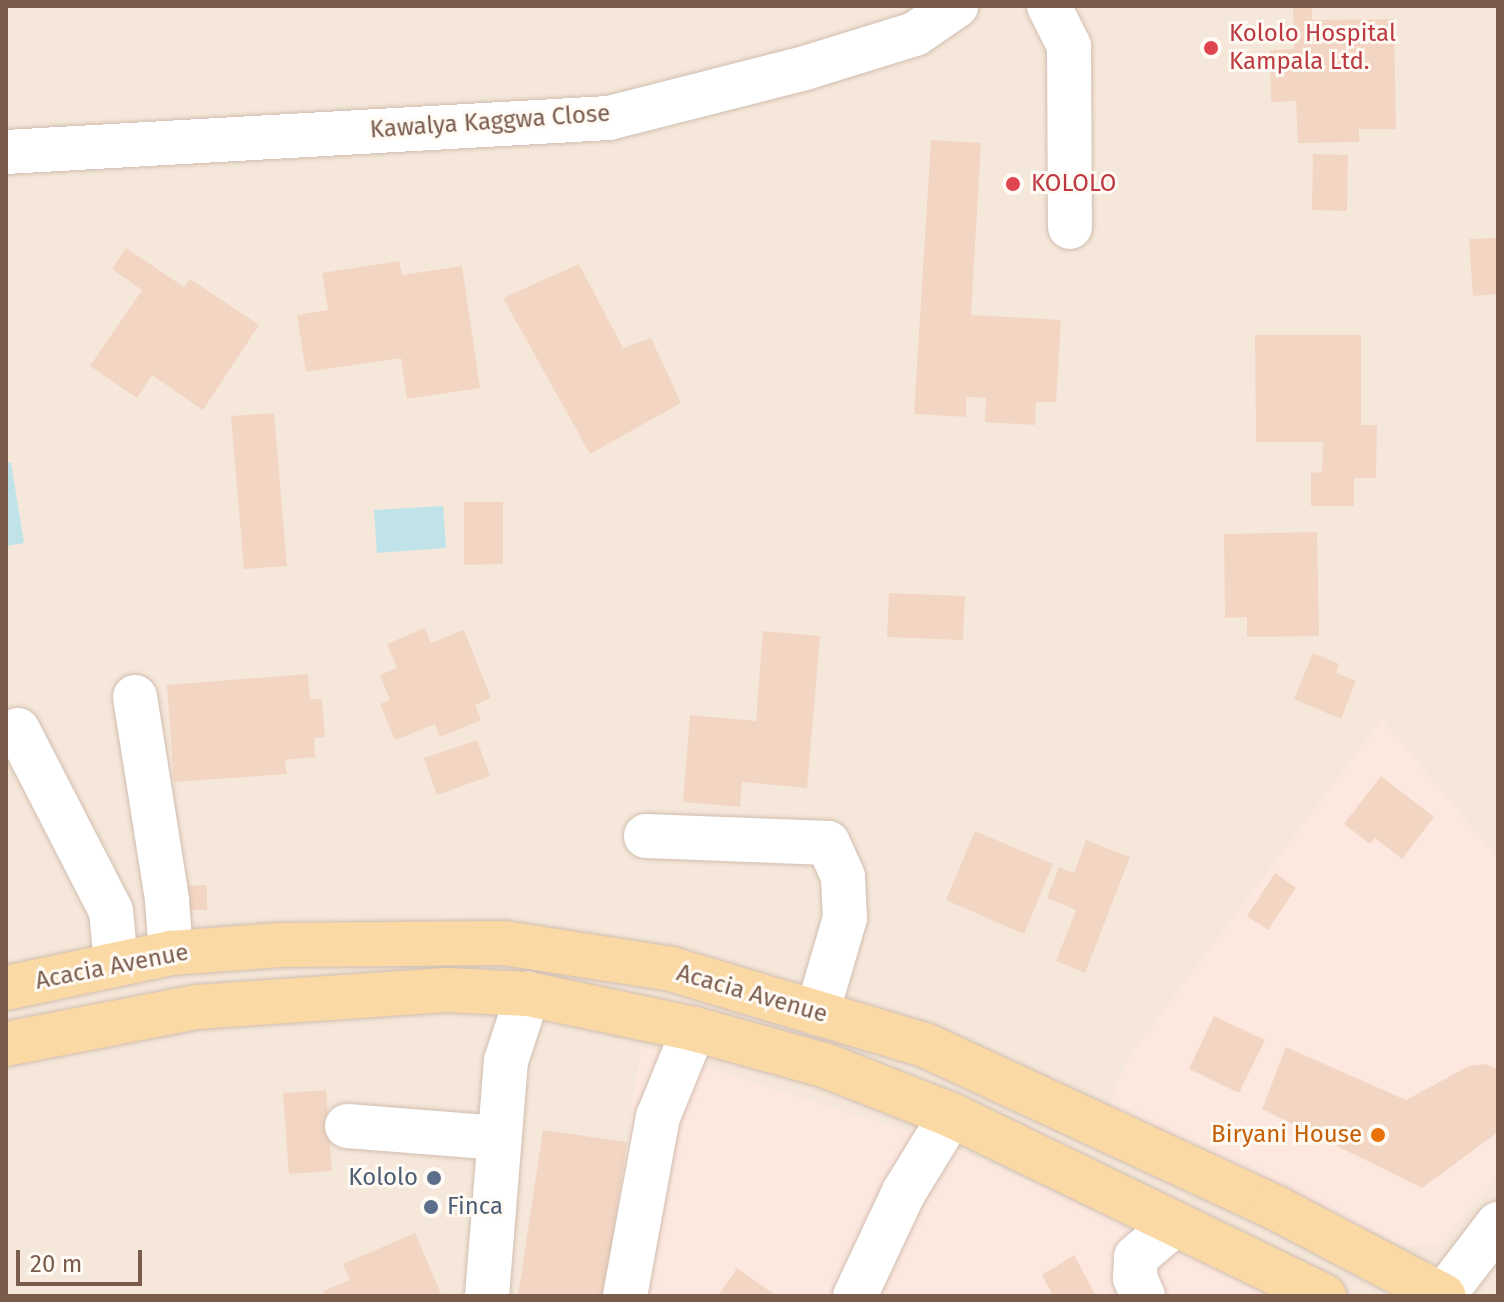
<!DOCTYPE html>
<html>
<head>
<meta charset="utf-8">
<style>
  body { margin:0 }
  #map { position:relative; width:1504px; height:1302px; overflow:hidden; background:#fdf6ec; font-family:"Fira Sans",sans-serif }
  div>[style] { position:absolute }
  [style*='--x'] { left:calc(var(--x)*1px); top:calc(var(--y)*1px); width:calc(var(--w)*1px); rotate:calc(var(--a)*1deg) }
  .residential>* { inset:0; background:#f5e8da }
  .commercial>* { inset:0; background:#fde8e0 }
  .water>* { inset:0; background:#bfe3e8 }
  .building>* { inset:0; background:#f3d5c3 }
  .roads { filter:drop-shadow(0 0 2px #d1beb0) drop-shadow(0 0 2px #d1beb0) }
  .minor>* { height:44px; margin:-22px; padding:0 22px; transform-origin:22px; border-radius:22px; background:#fff }
  .major>* { height:44px; margin:-22px; padding:0 22px; transform-origin:22px; border-radius:22px; background:#fbd9a5 }
  .dots>* { width:22px; height:22px; translate:-50% -50%; box-sizing:border-box; border:4px solid #fffaf3; border-radius:50% }
  span { translate:-50% -50%; white-space:nowrap; text-align:center; line-height:1.15; -webkit-text-stroke:6px #fffaf3; paint-order:stroke }
  .health-label { font-size:24px; color:#be3a42 }
  .left { translate:0 -50%; text-align:left }
  .street-label { font-size:24px; color:#7a5c4d }
  .food-label { font-size:24px; color:#c56008 }
  .right { translate:-100% -50%; text-align:right }
  .service-label { font-size:24px; color:#4e5e75 }
  .frame { position:absolute; inset:0; border:8px solid #7a5c4d; pointer-events:none }
  .scale { position:absolute; left:16px; top:1250px; width:126px; height:36px; box-sizing:border-box; border:4px solid #7a5c4d; border-top:0; padding-left:10px; font-size:24px; line-height:28px; white-space:nowrap; color:#7a5c4d; -webkit-text-stroke:6px #fffaf3; paint-order:stroke }
</style>
</head>
<body>
<div id="map">
  <div class="residential">
    <i style="clip-path:polygon(6px 6px,1498px 6px,1498px 1296px,6px 1296px)"></i>
  </div>
  <div class="commercial">
    <i style="clip-path:polygon(1382px 719px,1498px 858px,1498px 1175px,1439px 1246px,1403px 1246px,1106px 1112px,1128px 1058px)"></i>
    <i style="clip-path:polygon(641px 1046px,946px 1144px,1255px 1282px,1262px 1296px,605px 1296px)"></i>
  </div>
  <div class="water">
    <i style="clip-path:polygon(6px 463px,11px 463px,24px 543px,6px 546px)"></i>
    <i style="clip-path:polygon(443px 506px,446px 548px,377px 553px,374px 510px)"></i>
  </div>
  <div class="building">
    <i style="clip-path:polygon(1293px 6px,1312px 6px,1312px 20px,1394px 19px,1396px 129px,1359px 129px,1359px 142px,1298px 143px,1296px 101px,1271px 102px,1270px 50px,1294px 49px)"></i>
    <i style="clip-path:polygon(931px 140px,981px 143px,971px 315px,1061px 320px,1056px 402px,1036px 402px,1035px 425px,985px 422px,986px 398px,966px 397px,966px 417px,914px 414px)"></i>
    <i style="clip-path:polygon(1313px 154px,1348px 155px,1347px 211px,1312px 210px)"></i>
    <i style="clip-path:polygon(1498px 238px,1498px 294px,1473px 296px,1469px 239px)"></i>
    <i style="clip-path:polygon(126px 248px,184px 287px,190px 279px,259px 325px,203px 410px,152px 375px,137px 398px,90px 366px,142px 290px,112px 269px)"></i>
    <i style="clip-path:polygon(399px 261px,402px 275px,462px 266px,480px 388px,407px 399px,401px 358px,306px 372px,297px 315px,328px 310px,322px 273px)"></i>
    <i style="clip-path:polygon(579px 264px,623px 348px,651px 338px,681px 403px,590px 454px,503px 298px)"></i>
    <i style="clip-path:polygon(1255px 335px,1361px 335px,1361px 425px,1377px 425px,1376px 478px,1354px 478px,1354px 506px,1311px 506px,1311px 473px,1322px 472px,1323px 442px,1256px 442px)"></i>
    <i style="clip-path:polygon(274px 413px,287px 566px,244px 569px,231px 416px)"></i>
    <i style="clip-path:polygon(464px 502px,503px 502px,503px 564px,464px 565px)"></i>
    <i style="clip-path:polygon(1317px 532px,1319px 636px,1247px 637px,1247px 617px,1225px 618px,1224px 534px)"></i>
    <i style="clip-path:polygon(889px 593px,965px 596px,963px 640px,887px 637px)"></i>
    <i style="clip-path:polygon(425px 628px,431px 643px,464px 630px,491px 698px,475px 705px,481px 720px,440px 737px,435px 724px,395px 740px,380px 704px,390px 700px,380px 675px,397px 668px,387px 644px)"></i>
    <i style="clip-path:polygon(763px 631px,820px 636px,807px 788px,742px 782px,740px 807px,683px 802px,690px 715px,756px 721px)"></i>
    <i style="clip-path:polygon(1313px 653px,1339px 664px,1336px 673px,1356px 681px,1341px 719px,1294px 699px)"></i>
    <i style="clip-path:polygon(308px 674px,310px 699px,322px 699px,325px 737px,314px 738px,315px 757px,285px 760px,287px 774px,174px 782px,167px 685px)"></i>
    <i style="clip-path:polygon(477px 740px,490px 776px,437px 795px,424px 758px)"></i>
    <i style="clip-path:polygon(1381px 776px,1434px 817px,1402px 859px,1375px 838px,1370px 844px,1344px 824px)"></i>
    <i style="clip-path:polygon(975px 831px,1053px 864px,1024px 934px,946px 900px)"></i>
    <i style="clip-path:polygon(1086px 840px,1130px 857px,1085px 973px,1056px 961px,1076px 910px,1047px 898px,1059px 867px,1074px 873px)"></i>
    <i style="clip-path:polygon(1275px 873px,1296px 888px,1268px 930px,1247px 916px)"></i>
    <i style="clip-path:polygon(207px 885px,207px 910px,182px 910px,181px 886px)"></i>
    <i style="clip-path:polygon(1214px 1016px,1265px 1040px,1239px 1093px,1189px 1069px)"></i>
    <i style="clip-path:polygon(1286px 1047px,1406px 1100px,1469px 1066px,1485px 1064px,1498px 1069px,1498px 1132px,1422px 1188px,1262px 1109px)"></i>
    <i style="clip-path:polygon(326px 1090px,332px 1171px,289px 1174px,283px 1093px)"></i>
    <i style="clip-path:polygon(543px 1130px,627px 1142px,604px 1296px,518px 1296px)"></i>
    <i style="clip-path:polygon(415px 1233px,442px 1296px,326px 1296px,323px 1291px,350px 1280px,343px 1264px)"></i>
    <i style="clip-path:polygon(1074px 1255px,1096px 1296px,1053px 1296px,1042px 1275px)"></i>
    <i style="clip-path:polygon(737px 1268px,777px 1296px,718px 1296px)"></i>
  </div>
  <div class="roads">
    <div class="minor">
      <i style="--x:1049;--y:6;--w:45;--a:63.4"></i>
      <i style="--x:1069;--y:46;--w:181;--a:89.7"></i>
      <i style="--x:6;--y:152;--w:604;--a:-3.23"></i>
      <i style="--x:609;--y:118;--w:202;--a:-14.3"></i>
      <i style="--x:805;--y:68;--w:115;--a:-17.2"></i>
      <i style="--x:915;--y:34;--w:50;--a:-34.3"></i>
      <i style="--x:135;--y:697;--w:206;--a:81"></i>
      <i style="--x:167;--y:900;--w:53;--a:85.7"></i>
      <i style="--x:18;--y:730;--w:203;--a:62.8"></i>
      <i style="--x:111;--y:911;--w:52;--a:84.5"></i>
      <i style="--x:646;--y:836;--w:182;--a:2.2"></i>
      <i style="--x:828;--y:843;--w:37;--a:66"></i>
      <i style="--x:843;--y:877;--w:41;--a:87.2"></i>
      <i style="--x:845;--y:918;--w:99;--a:106.4"></i>
      <i style="--x:347;--y:1126;--w:153;--a:4.5"></i>
      <i style="--x:487;--y:1296;--w:236;--a:-85.4"></i>
      <i style="--x:506;--y:1061;--w:71;--a:-71.8"></i>
      <i style="--x:625;--y:1296;--w:182;--a:-79.6"></i>
      <i style="--x:658;--y:1117;--w:95;--a:-67.8"></i>
      <i style="--x:855;--y:1296;--w:115;--a:-64.8"></i>
      <i style="--x:904;--y:1192;--w:90;--a:-58.6"></i>
      <i style="--x:1143;--y:1296;--w:20;--a:-114"></i>
      <i style="--x:1135;--y:1278;--w:21;--a:-87"></i>
      <i style="--x:1136;--y:1257;--w:51;--a:-40.2"></i>
      <i style="--x:1443;--y:1296;--w:91;--a:-52.6"></i>
    </div>
    <div class="major">
      <i style="--x:6;--y:988;--w:169;--a:-12"></i>
      <i style="--x:171;--y:953;--w:109;--a:-4.2"></i>
      <i style="--x:280;--y:945;--w:224;--a:-0.5"></i>
      <i style="--x:504;--y:943;--w:169;--a:8.8"></i>
      <i style="--x:671;--y:969;--w:265;--a:16.7"></i>
      <i style="--x:925;--y:1045;--w:389;--a:24.9"></i>
      <i style="--x:1278;--y:1209;--w:187;--a:27.7"></i>
      <i style="--x:6;--y:1044;--w:195;--a:-11"></i>
      <i style="--x:197;--y:1007;--w:250;--a:-3.9"></i>
      <i style="--x:446;--y:990;--w:82;--a:2.8"></i>
      <i style="--x:528;--y:994;--w:170;--a:11.9"></i>
      <i style="--x:694;--y:1029;--w:135;--a:15.5"></i>
      <i style="--x:824;--y:1065;--w:136;--a:21.5"></i>
      <i style="--x:951;--y:1115;--w:415;--a:25.9"></i>
    </div>
  </div>
  <div class="dots">
    <i style="left:1211px;top:48px;background:#e0444e"></i>
    <i style="left:1013px;top:184px;background:#e0444e"></i>
    <i style="left:1378px;top:1135px;background:#e8710a"></i>
    <i style="left:434px;top:1178px;background:#5c6f8a"></i>
    <i style="left:431px;top:1207px;background:#5c6f8a"></i>
  </div>
  <div class="health-label">
    <span class="left" style="left:1229px;top:48px">Kololo Hospital<br>Kampala Ltd.</span>
    <span class="left" style="left:1031px;top:184px">KOLOLO</span>
  </div>
  <div class="street-label">
    <span style="left:490px;top:122px;rotate:-4deg">Kawalya Kaggwa Close</span>
    <span style="left:112px;top:967px;rotate:-11deg">Acacia Avenue</span>
    <span style="left:752px;top:994px;rotate:16deg">Acacia Avenue</span>
  </div>
  <div class="food-label">
    <span class="right" style="left:1362px;top:1135px">Biryani House</span>
  </div>
  <div class="service-label">
    <span class="right" style="left:418px;top:1178px">Kololo</span>
    <span class="left" style="left:447px;top:1207px">Finca</span>
  </div>
  <div class="frame"></div>
  <div class="scale">20 m</div>
</div>
</body>
</html>
